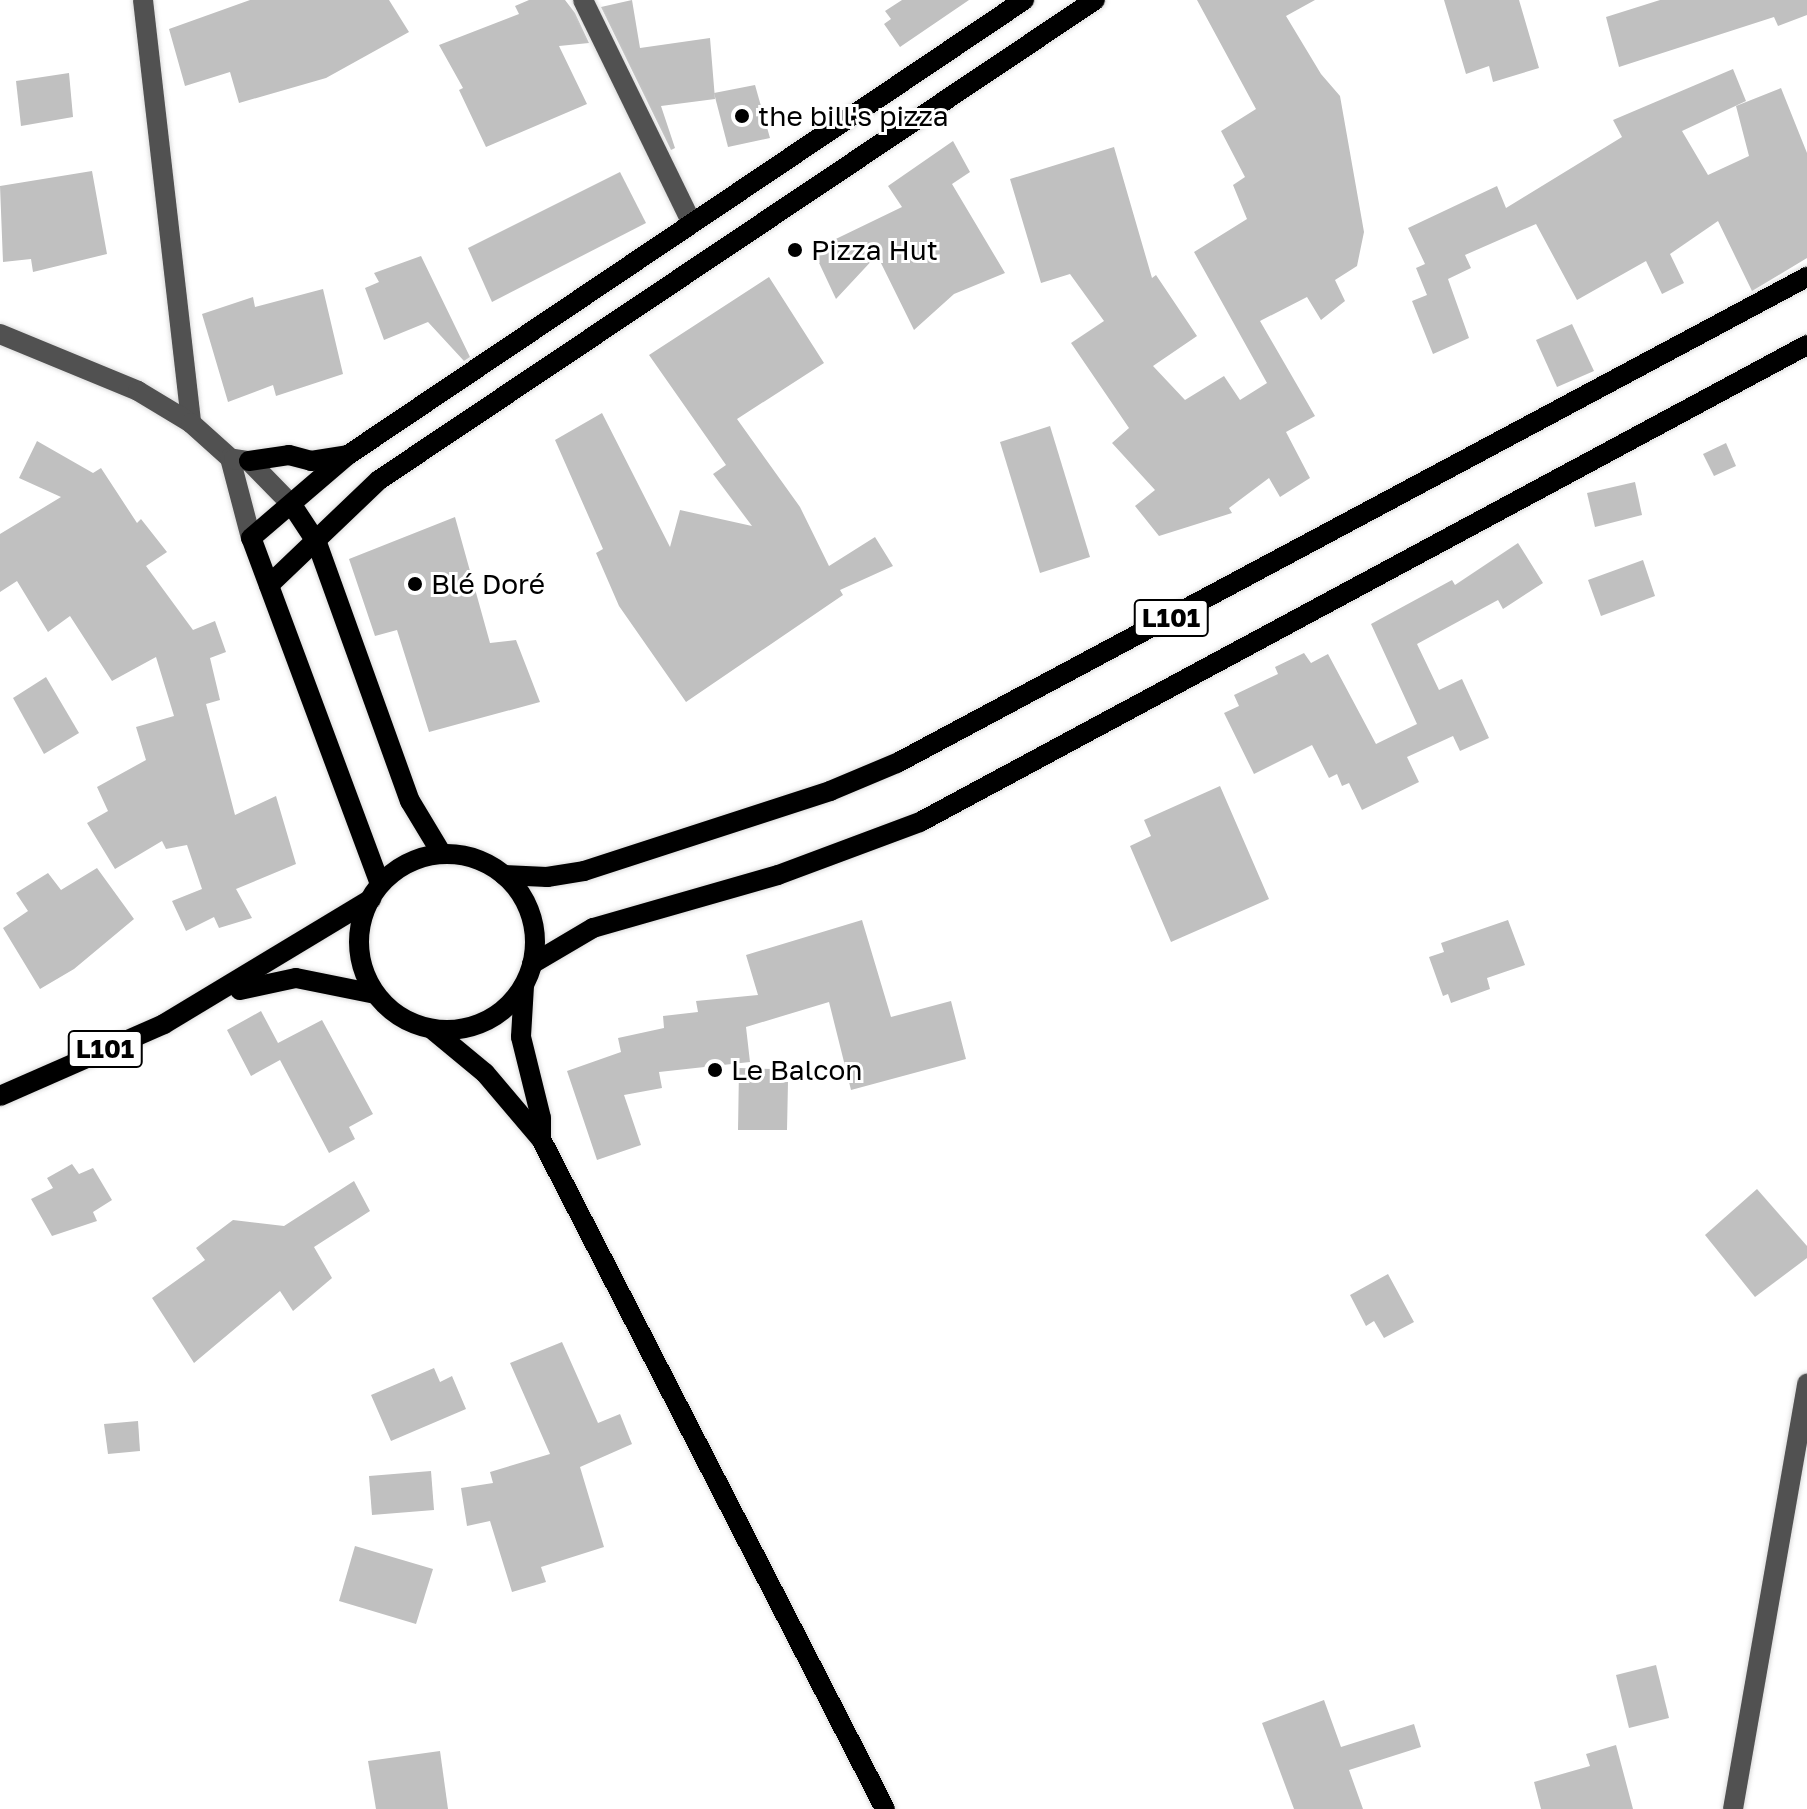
<!DOCTYPE html>
<html>
<head>
<meta charset="utf-8">
<style>
  body { margin:0 }
  #map { position:relative; width:1807px; height:1809px; overflow:hidden; background:#fff; font-family:"Golos Text",sans-serif }
  div>[style] { position:absolute }
  [style*='--x'] { left:calc(var(--x)*1px); top:calc(var(--y)*1px); width:calc(var(--w)*1px); rotate:calc(var(--a)*1deg) }
  .building>* { inset:0; background:#c0c0c0 }
  .roads { filter:drop-shadow(0 0 2px #dbdbdb) drop-shadow(0 0 2px #dbdbdb) }
  .minor>* { height:20px; margin:-10px; padding:0 10px; transform-origin:10px; border-radius:10px; background:#515151 }
  .major>* { height:20px; margin:-10px; padding:0 10px; transform-origin:10px; border-radius:10px; background:#000 }
  .major>.ring { margin:-10px; padding:0; box-sizing:content-box; background:none; border:20px solid #000; border-radius:50% }
  .dots>* { width:22px; height:22px; translate:-50% -50%; box-sizing:border-box; border:4px solid #fff; border-radius:50% }
  span { translate:-50% -50%; white-space:nowrap; text-align:center; line-height:1.15; -webkit-text-stroke:6px #fff; paint-order:stroke }
  .shield-label span { padding:2px 6px; background:#fff; border:2px solid; border-radius:6px; -webkit-text-stroke-width:0 }
  .shield-label { font-size:26px; color:#000; font-weight:700 }
  .poi-label { font-size:28px; color:#000 }
  .left { translate:0 -50%; text-align:left }
</style>
</head>
<body>
<div id="map">
  <div class="building">
    <i style="clip-path:polygon(250px 0,389px 0,409px 32px,326px 78px,239px 103px,230px 72px,185px 86px,169px 29px)"></i>
    <i style="clip-path:polygon(529px 0,565px 0,575px 13px,589px 43px,559px 46px,587px 104px,486px 147px,459px 90px,463px 88px,439px 45px,519px 14px,515px 6px)"></i>
    <i style="clip-path:polygon(632px 0,640px 48px,710px 38px,715px 99px,661px 106px,675px 148px,671px 150px,601px 7px)"></i>
    <i style="clip-path:polygon(902px 0,969px 0,900px 47px,884px 24px,891px 19px,885px 11px)"></i>
    <i style="clip-path:polygon(1197px 0,1315px 0,1286px 16px,1321px 74px,1340px 96px,1364px 232px,1357px 266px,1335px 280px,1345px 301px,1321px 320px,1307px 297px,1260px 321px,1315px 416px,1286px 432px,1310px 478px,1280px 497px,1269px 478px,1229px 508px,1232px 513px,1159px 536px,1135px 506px,1155px 490px,1112px 443px,1129px 428px,1071px 343px,1104px 321px,1070px 274px,1041px 283px,1010px 179px,1114px 147px,1152px 278px,1156px 275px,1197px 336px,1153px 366px,1185px 400px,1224px 376px,1240px 400px,1267px 383px,1194px 252px,1247px 219px,1233px 185px,1245px 177px,1221px 131px,1256px 109px)"></i>
    <i style="clip-path:polygon(1444px 0,1519px 0,1539px 68px,1493px 82px,1489px 66px,1466px 74px)"></i>
    <i style="clip-path:polygon(1660px 0,1807px 0,1807px 15px,1778px 26px,1774px 17px,1619px 67px,1606px 17px)"></i>
    <i style="clip-path:polygon(1733px 69px,1746px 101px,1682px 131px,1708px 175px,1749px 156px,1736px 106px,1781px 88px,1807px 153px,1807px 258px,1752px 291px,1718px 221px,1670px 254px,1684px 283px,1662px 294px,1646px 261px,1577px 300px,1536px 224px,1465px 255px,1471px 268px,1448px 279px,1469px 338px,1433px 354px,1412px 301px,1427px 295px,1416px 268px,1425px 264px,1408px 228px,1497px 186px,1506px 208px,1622px 137px,1613px 120px)"></i>
    <i style="clip-path:polygon(69px 73px,73px 117px,21px 126px,16px 81px)"></i>
    <i style="clip-path:polygon(755px 85px,770px 138px,728px 147px,714px 93px)"></i>
    <i style="clip-path:polygon(953px 141px,970px 172px,952px 184px,1005px 273px,954px 294px,914px 330px,877px 255px,836px 299px,813px 250px,902px 207px,888px 186px)"></i>
    <i style="clip-path:polygon(92px 171px,107px 254px,33px 272px,31px 259px,3px 262px,0 186px)"></i>
    <i style="clip-path:polygon(620px 172px,646px 223px,492px 302px,468px 248px)"></i>
    <i style="clip-path:polygon(421px 256px,470px 357px,464px 361px,428px 322px,384px 340px,365px 288px,379px 282px,374px 273px)"></i>
    <i style="clip-path:polygon(769px 277px,824px 363px,737px 419px,800px 507px,829px 566px,875px 537px,893px 566px,840px 590px,843px 595px,686px 702px,619px 606px,596px 553px,603px 549px,555px 440px,602px 413px,670px 547px,680px 510px,752px 526px,713px 474px,726px 465px,649px 355px)"></i>
    <i style="clip-path:polygon(323px 289px,343px 374px,276px 396px,273px 385px,228px 402px,202px 314px,253px 297px,255px 307px)"></i>
    <i style="clip-path:polygon(1572px 324px,1594px 371px,1557px 387px,1536px 340px)"></i>
    <i style="clip-path:polygon(1050px 426px,1090px 557px,1040px 573px,1000px 442px)"></i>
    <i style="clip-path:polygon(37px 441px,93px 473px,101px 468px,137px 523px,141px 519px,167px 552px,146px 566px,193px 630px,215px 621px,226px 652px,210px 658px,220px 700px,206px 704px,235px 815px,276px 796px,296px 864px,236px 889px,252px 918px,219px 928px,214px 917px,186px 931px,172px 901px,202px 889px,187px 845px,166px 849px,162px 841px,115px 869px,87px 823px,108px 811px,97px 787px,146px 760px,136px 727px,174px 716px,156px 657px,112px 681px,70px 616px,48px 632px,17px 581px,0 592px,0 534px,61px 497px,19px 478px)"></i>
    <i style="clip-path:polygon(1726px 443px,1736px 466px,1714px 476px,1703px 454px)"></i>
    <i style="clip-path:polygon(1635px 482px,1642px 515px,1595px 527px,1587px 493px)"></i>
    <i style="clip-path:polygon(455px 517px,490px 643px,516px 640px,540px 702px,429px 732px,397px 630px,375px 636px,349px 559px)"></i>
    <i style="clip-path:polygon(1518px 543px,1543px 583px,1503px 609px,1498px 600px,1417px 644px,1439px 690px,1462px 679px,1489px 738px,1460px 751px,1453px 736px,1407px 757px,1419px 782px,1362px 810px,1349px 783px,1342px 786px,1337px 774px,1329px 778px,1312px 745px,1254px 774px,1224px 713px,1239px 706px,1234px 695px,1278px 674px,1275px 667px,1304px 653px,1311px 663px,1328px 654px,1376px 744px,1417px 724px,1371px 624px,1452px 580px,1455px 585px)"></i>
    <i style="clip-path:polygon(1643px 560px,1655px 596px,1601px 616px,1588px 580px)"></i>
    <i style="clip-path:polygon(46px 677px,79px 733px,44px 754px,13px 698px)"></i>
    <i style="clip-path:polygon(1220px 786px,1269px 899px,1171px 942px,1130px 846px,1151px 836px,1144px 820px)"></i>
    <i style="clip-path:polygon(97px 868px,134px 919px,74px 969px,40px 989px,3px 928px,28px 911px,16px 893px,48px 873px,61px 890px)"></i>
    <i style="clip-path:polygon(862px 920px,891px 1017px,951px 1001px,966px 1059px,851px 1090px,829px 1002px,746px 1027px,750px 1062px,659px 1072px,662px 1088px,624px 1095px,641px 1145px,597px 1160px,567px 1071px,621px 1052px,618px 1038px,664px 1028px,663px 1016px,698px 1012px,696px 1001px,758px 995px,746px 955px)"></i>
    <i style="clip-path:polygon(1508px 920px,1525px 965px,1487px 978px,1490px 989px,1451px 1003px,1448px 994px,1443px 996px,1429px 957px,1444px 952px,1441px 943px)"></i>
    <i style="clip-path:polygon(261px 1011px,278px 1043px,322px 1020px,373px 1114px,349px 1127px,355px 1139px,329px 1153px,280px 1060px,251px 1076px,227px 1030px)"></i>
    <i style="clip-path:polygon(739px 1068px,771px 1069px,771px 1082px,788px 1082px,787px 1130px,738px 1130px)"></i>
    <i style="clip-path:polygon(72px 1164px,79px 1174px,93px 1168px,112px 1200px,93px 1212px,97px 1221px,52px 1236px,31px 1199px,53px 1188px,47px 1178px)"></i>
    <i style="clip-path:polygon(354px 1181px,370px 1211px,314px 1247px,332px 1278px,293px 1311px,280px 1291px,194px 1363px,152px 1298px,205px 1260px,196px 1248px,233px 1220px,284px 1226px)"></i>
    <i style="clip-path:polygon(1757px 1189px,1807px 1246px,1807px 1258px,1755px 1297px,1705px 1235px)"></i>
    <i style="clip-path:polygon(1388px 1274px,1414px 1322px,1384px 1338px,1374px 1321px,1366px 1326px,1350px 1295px)"></i>
    <i style="clip-path:polygon(562px 1342px,598px 1423px,620px 1414px,632px 1444px,580px 1467px,604px 1547px,541px 1567px,546px 1582px,512px 1592px,490px 1521px,467px 1526px,461px 1488px,493px 1483px,490px 1472px,550px 1454px,510px 1363px)"></i>
    <i style="clip-path:polygon(434px 1368px,440px 1382px,452px 1376px,466px 1409px,391px 1441px,371px 1395px)"></i>
    <i style="clip-path:polygon(138px 1421px,140px 1451px,108px 1454px,104px 1424px)"></i>
    <i style="clip-path:polygon(431px 1471px,434px 1510px,372px 1515px,369px 1476px)"></i>
    <i style="clip-path:polygon(355px 1546px,433px 1569px,416px 1624px,339px 1601px)"></i>
    <i style="clip-path:polygon(1656px 1665px,1669px 1718px,1629px 1728px,1616px 1675px)"></i>
    <i style="clip-path:polygon(1324px 1700px,1341px 1747px,1414px 1724px,1421px 1747px,1349px 1770px,1363px 1809px,1294px 1809px,1262px 1723px)"></i>
    <i style="clip-path:polygon(1616px 1745px,1633px 1809px,1541px 1809px,1534px 1782px,1590px 1766px,1586px 1754px)"></i>
    <i style="clip-path:polygon(440px 1751px,448px 1809px,376px 1809px,368px 1761px)"></i>
  </div>
  <div class="roads">
    <div class="minor">
      <i style="--x:143;--y:0;--w:426;--a:83.5"></i>
      <i style="--x:583;--y:0;--w:246;--a:64"></i>
      <i style="--x:0;--y:334;--w:149;--a:22.4"></i>
      <i style="--x:138;--y:391;--w:62;--a:31.1"></i>
      <i style="--x:191;--y:423;--w:52;--a:41.9"></i>
      <i style="--x:230;--y:458;--w:83;--a:75.3"></i>
      <i style="--x:234;--y:459;--w:15;--a:8"></i>
      <i style="--x:249;--y:461;--w:62;--a:45.7"></i>
      <i style="--x:1733;--y:1809;--w:432;--a:-80.1"></i>
    </div>
    <div class="major">
      <i style="--x:249;--y:461;--w:40;--a:-8.5"></i>
      <i style="--x:289;--y:455;--w:23;--a:15"></i>
      <i style="--x:311;--y:461;--w:37;--a:-9"></i>
      <i style="--x:292;--y:505;--w:45;--a:56.7"></i>
      <i style="--x:317;--y:543;--w:274;--a:70.2"></i>
      <i style="--x:410;--y:801;--w:62;--a:58.9"></i>
      <i style="--x:269;--y:585;--w:152;--a:-43.7"></i>
      <i style="--x:379;--y:480;--w:862;--a:-33.84"></i>
      <i class="ring" style="left:359px;top:854px;width:156px;height:156px"></i>
      <i style="--x:504;--y:875;--w:43;--a:2.7"></i>
      <i style="--x:547;--y:877;--w:37;--a:-9"></i>
      <i style="--x:584;--y:871;--w:259;--a:-18"></i>
      <i style="--x:830;--y:791;--w:73;--a:-22.7"></i>
      <i style="--x:897;--y:763;--w:1032;--a:-28.11"></i>
      <i style="--x:380;--y:884;--w:369;--a:-110.4"></i>
      <i style="--x:251;--y:538;--w:128;--a:-40.6"></i>
      <i style="--x:348;--y:455;--w:815;--a:-33.94"></i>
      <i style="--x:532;--y:964;--w:71;--a:-30.5"></i>
      <i style="--x:593;--y:928;--w:192;--a:-16"></i>
      <i style="--x:778;--y:875;--w:152;--a:-20.5"></i>
      <i style="--x:920;--y:822;--w:1007;--a:-28.27"></i>
      <i style="--x:524;--y:986;--w:51;--a:93.4"></i>
      <i style="--x:521;--y:1037;--w:83;--a:76.1"></i>
      <i style="--x:541;--y:1118;--w:21;--a:90"></i>
      <i style="--x:240;--y:990;--w:57;--a:-12.1"></i>
      <i style="--x:296;--y:978;--w:81;--a:11.4"></i>
      <i style="--x:433;--y:1030;--w:67;--a:39.6"></i>
      <i style="--x:485;--y:1073;--w:87;--a:49.7"></i>
      <i style="--x:541;--y:1139;--w:753;--a:62.82"></i>
      <i style="--x:0;--y:1096;--w:179;--a:-23.7"></i>
      <i style="--x:164;--y:1024;--w:242;--a:-31.1"></i>
    </div>
  </div>
  <div class="dots">
    <i style="left:742px;top:116px;background:#000"></i>
    <i style="left:795px;top:250px;background:#000"></i>
    <i style="left:415px;top:584px;background:#000"></i>
    <i style="left:715px;top:1070px;background:#000"></i>
  </div>
  <div class="shield-label">
    <span style="left:1171px;top:618px">L101</span>
    <span style="left:105px;top:1049px">L101</span>
  </div>
  <div class="poi-label">
    <span class="left" style="left:758px;top:116px">the bill's pizza</span>
    <span class="left" style="left:811px;top:250px">Pizza Hut</span>
    <span class="left" style="left:431px;top:584px">Blé Doré</span>
    <span class="left" style="left:731px;top:1070px">Le Balcon</span>
  </div>
</div>
</body>
</html>
